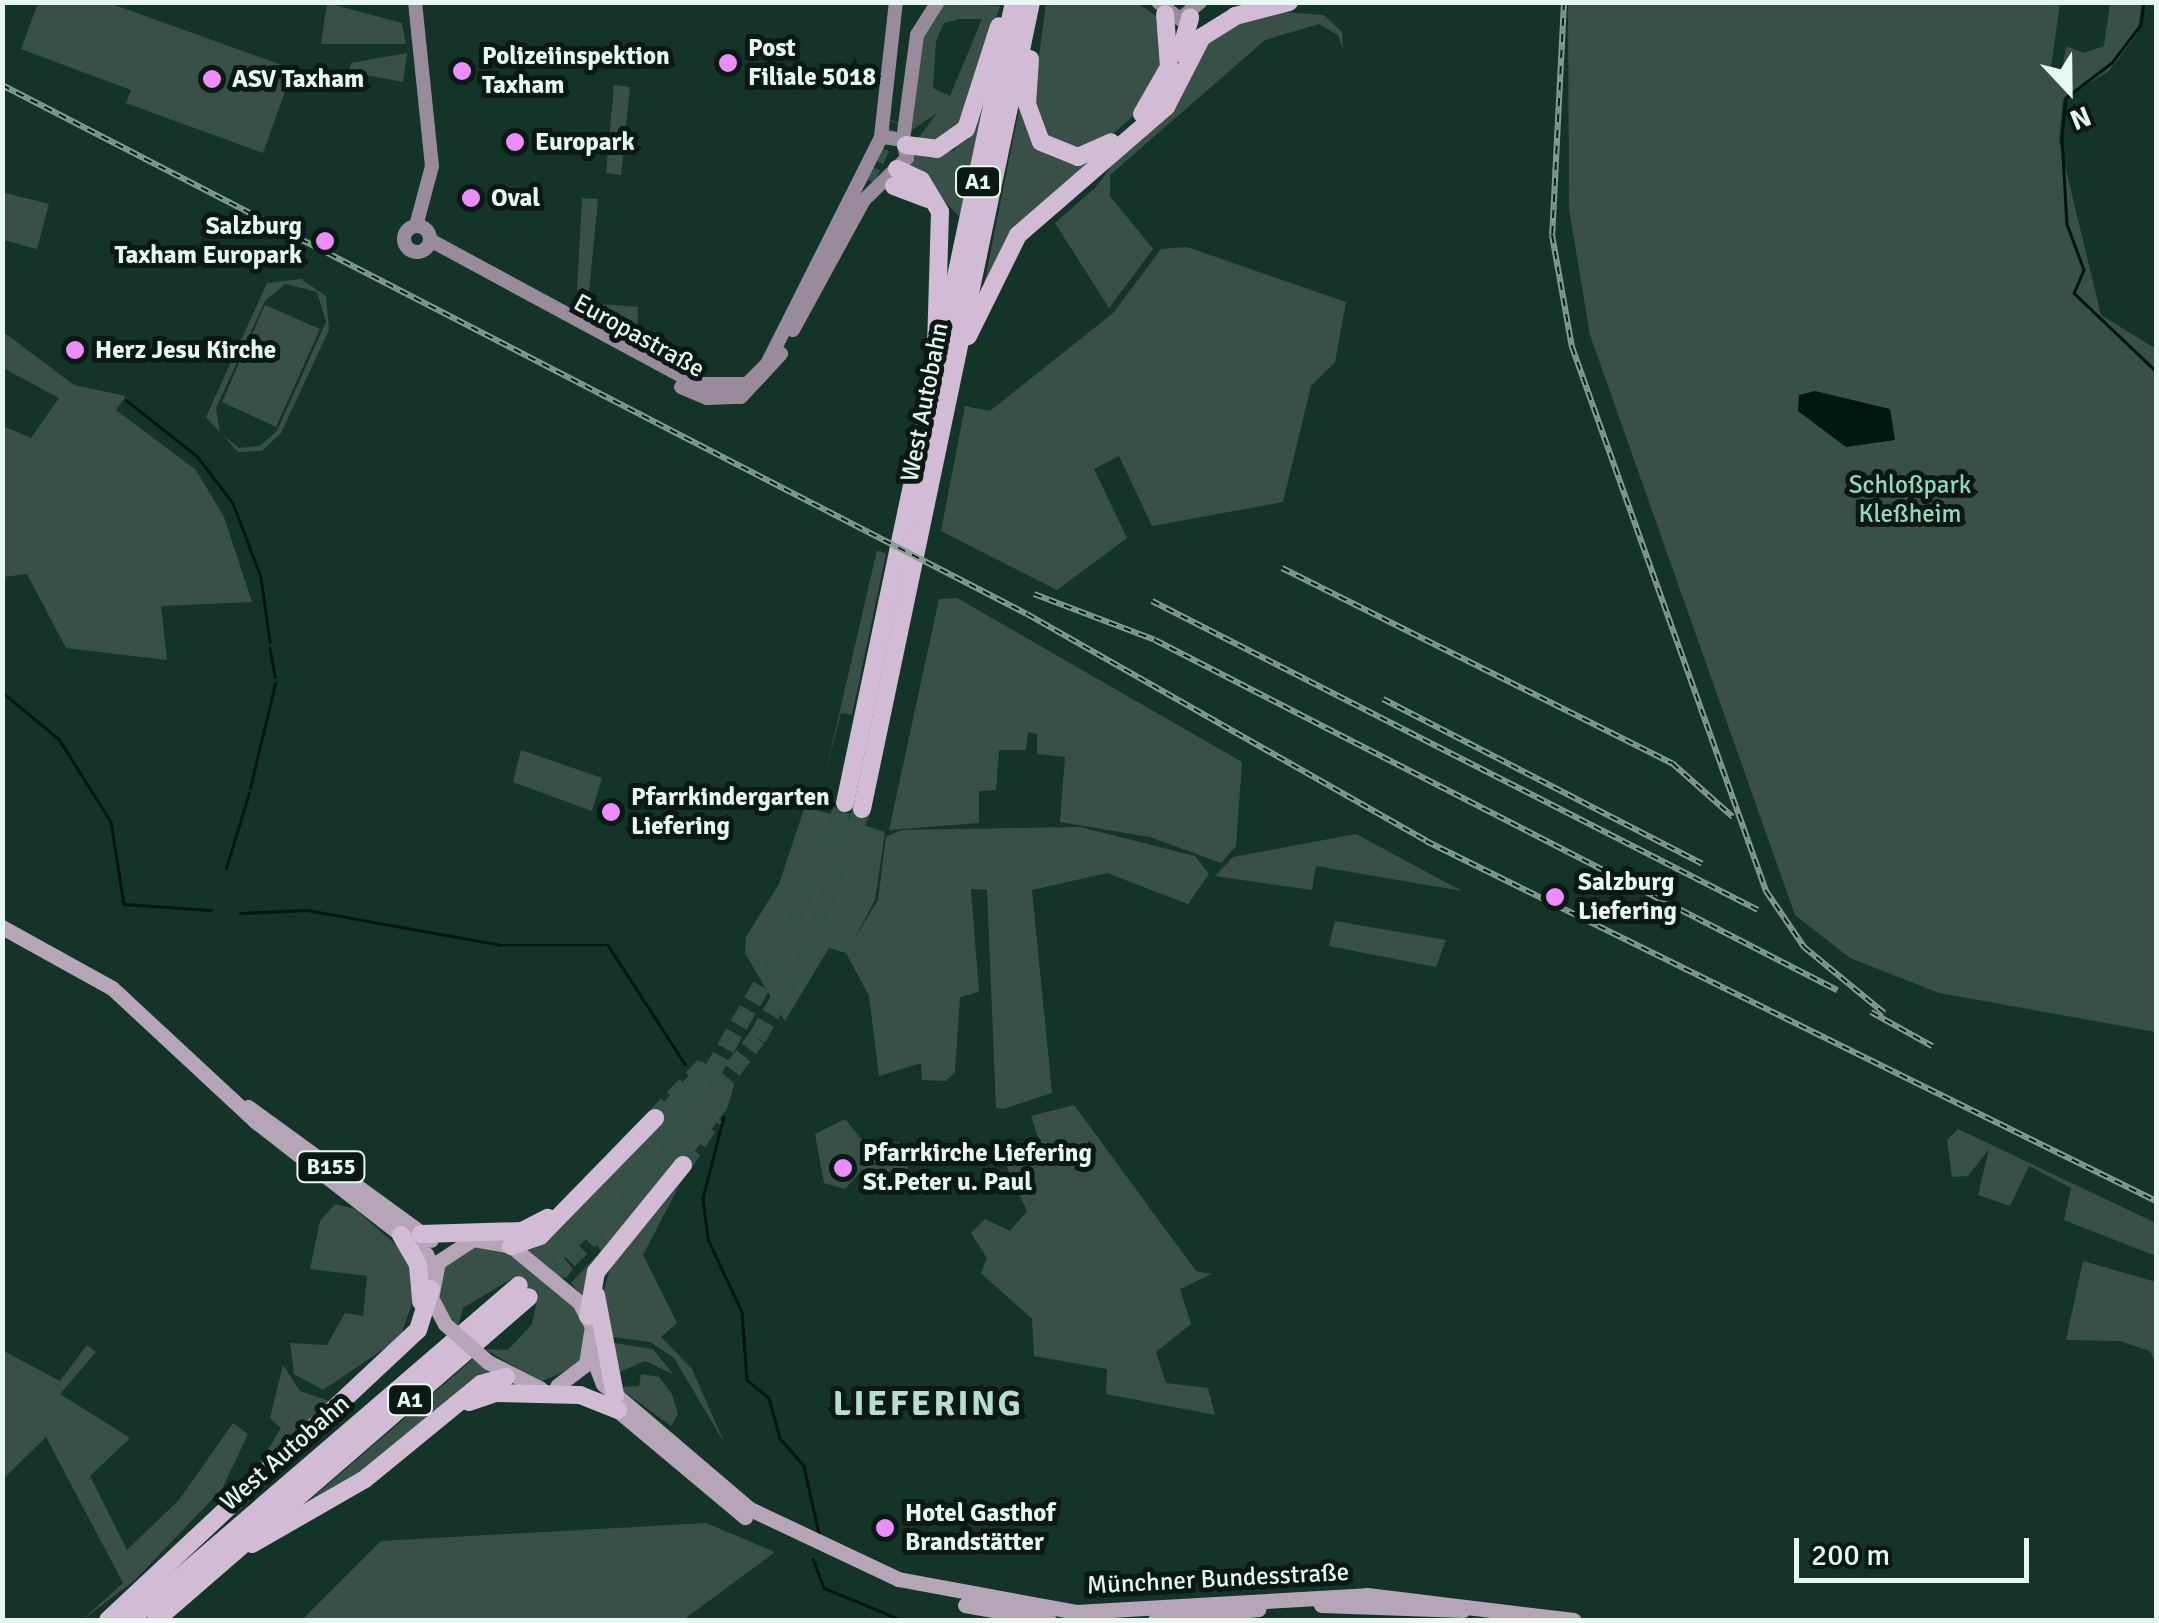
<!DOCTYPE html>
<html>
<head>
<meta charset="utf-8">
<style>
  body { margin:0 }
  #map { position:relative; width:2159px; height:1623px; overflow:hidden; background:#14342a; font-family:Signika,sans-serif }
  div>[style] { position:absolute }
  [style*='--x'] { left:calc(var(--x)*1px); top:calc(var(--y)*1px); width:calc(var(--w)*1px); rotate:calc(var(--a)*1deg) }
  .green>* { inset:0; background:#395048 }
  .water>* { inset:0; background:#00170f }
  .stream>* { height:2.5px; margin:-1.25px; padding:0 1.25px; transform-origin:1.25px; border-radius:1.25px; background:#00170f }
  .secondary-tunnel>* { height:14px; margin-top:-7px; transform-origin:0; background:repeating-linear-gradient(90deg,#345148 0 14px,transparent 0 21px) }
  .highway-tunnel>* { height:18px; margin-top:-9px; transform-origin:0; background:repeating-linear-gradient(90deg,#345148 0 18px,transparent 0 27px) }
  .secondary>* { height:14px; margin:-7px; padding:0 7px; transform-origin:7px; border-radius:7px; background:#998b9b }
  .secondary>.ring { margin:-7px; padding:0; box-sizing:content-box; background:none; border:14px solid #998b9b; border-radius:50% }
  .primary>* { height:15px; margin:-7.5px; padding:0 7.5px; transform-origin:7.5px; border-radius:7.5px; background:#b6a4b9 }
  .highway>* { height:18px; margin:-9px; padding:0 9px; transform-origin:9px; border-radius:9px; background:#d2bcd5 }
  .rail>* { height:6px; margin-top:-3px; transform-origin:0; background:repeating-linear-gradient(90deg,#0b1814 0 8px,#849d94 0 16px); box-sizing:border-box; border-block:2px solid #849d94 }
  .primary-bridge>* { height:15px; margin:-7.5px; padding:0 7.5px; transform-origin:7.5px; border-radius:7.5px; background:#b6a4b9 }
  .dots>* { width:28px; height:28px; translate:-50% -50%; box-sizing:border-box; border:5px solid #0b1814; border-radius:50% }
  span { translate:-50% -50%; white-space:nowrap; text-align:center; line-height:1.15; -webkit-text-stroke:10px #0b1814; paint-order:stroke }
  .shield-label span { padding:2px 8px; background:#0b1814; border:2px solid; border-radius:8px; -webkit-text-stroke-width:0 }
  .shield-label { font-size:22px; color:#e6f8f1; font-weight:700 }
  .poi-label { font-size:25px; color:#e6f8f1; font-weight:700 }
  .left { translate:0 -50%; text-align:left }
  .right { translate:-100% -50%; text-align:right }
  .street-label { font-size:25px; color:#e6f8f1 }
  .park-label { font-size:25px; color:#92d8c1 }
  .district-label { font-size:35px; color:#b8dccf; font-weight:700; letter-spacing:2.5px }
  .frame { position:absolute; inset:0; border:5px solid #e6f8f1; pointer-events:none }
  .north { position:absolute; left:2019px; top:40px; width:100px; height:100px; -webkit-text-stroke:8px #0b1814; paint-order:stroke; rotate:158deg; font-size:28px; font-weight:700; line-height:40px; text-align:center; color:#e6f8f1 }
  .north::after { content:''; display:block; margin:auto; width:35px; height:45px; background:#e6f8f1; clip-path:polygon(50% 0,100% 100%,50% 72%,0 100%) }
  .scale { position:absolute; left:1794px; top:1538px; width:235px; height:45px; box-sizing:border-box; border:5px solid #e6f8f1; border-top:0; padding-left:12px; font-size:30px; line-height:35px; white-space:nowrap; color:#e6f8f1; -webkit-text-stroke:8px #0b1814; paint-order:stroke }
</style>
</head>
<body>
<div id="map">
  <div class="green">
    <i style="clip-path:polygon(38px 3px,109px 3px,293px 69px,263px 153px,126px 103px,131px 90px,21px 49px)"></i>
    <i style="clip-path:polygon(327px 3px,402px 23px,406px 44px,321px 44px)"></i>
    <i style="clip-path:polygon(evenodd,944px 3px,1000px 6px,966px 119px,945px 141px,916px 141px,937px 113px,909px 132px,917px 48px,944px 3px,960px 19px,982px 19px,950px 96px,933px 88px,936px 41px,944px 23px,960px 19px)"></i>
    <i style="clip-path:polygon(1046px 3px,1138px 3px,1164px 22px,1157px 93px,1103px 144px,1073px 153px,1048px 142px,1032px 109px)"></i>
    <i style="clip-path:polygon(1568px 3px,2060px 3px,2050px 75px,2061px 77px,2066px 46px,2084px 53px,2104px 46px,2110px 3px,2142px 3px,2137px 34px,2109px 71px,2063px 99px,2059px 141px,2101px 315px,2156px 349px,2156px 1032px,1939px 993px,1850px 958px,1795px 915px,1590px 335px,1569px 209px)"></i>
    <i style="clip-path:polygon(1271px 11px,1324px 15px,1342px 32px,1343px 50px,1338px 35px,1319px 24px,1265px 40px,1110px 175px,1110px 196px,1153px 249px,1109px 308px,1055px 223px,1095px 188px,1214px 29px)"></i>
    <i style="clip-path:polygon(407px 53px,403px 82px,349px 72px,351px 63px)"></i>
    <i style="clip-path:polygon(614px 85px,630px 87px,621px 175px,606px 173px)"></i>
    <i style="clip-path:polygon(1024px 85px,1026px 124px,1092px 158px,983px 290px)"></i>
    <i style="clip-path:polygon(983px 102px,962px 213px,959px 216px,909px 166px,914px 155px,954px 151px)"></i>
    <i style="clip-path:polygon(2px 192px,49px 204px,37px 249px,3px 240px)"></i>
    <i style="clip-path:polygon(582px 198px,598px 199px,588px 303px,638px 307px,637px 344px,576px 310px)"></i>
    <i style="clip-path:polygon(1187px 247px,1346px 302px,1335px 362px,1311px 386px,1283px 502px,1152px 526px,1119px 456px,1094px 469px,1127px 538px,1057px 590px,941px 531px,965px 406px,990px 411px,1113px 313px,1161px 249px)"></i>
    <i style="clip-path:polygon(evenodd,301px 279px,326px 296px,329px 330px,281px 433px,262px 451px,238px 452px,206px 417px,267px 283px,301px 279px,285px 284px,317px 292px,326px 322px,277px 431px,260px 446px,239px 448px,220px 433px,216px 408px,265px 301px,285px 284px)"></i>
    <i style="clip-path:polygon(265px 305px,320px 329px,276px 427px,222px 402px)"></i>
    <i style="clip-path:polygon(2px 331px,74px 385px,126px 396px,116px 410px,196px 470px,224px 517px,252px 602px,161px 606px,167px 660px,66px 648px,27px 574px,3px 577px,3px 426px,31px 438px,59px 398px,3px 368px)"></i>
    <i style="clip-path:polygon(877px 550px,886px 554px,852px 715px,841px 713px,826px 771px)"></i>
    <i style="clip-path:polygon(957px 598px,1242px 762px,1236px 846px,1221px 863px,1150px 837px,1060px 822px,1065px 757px,1037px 754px,1037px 734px,1028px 732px,1026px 750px,999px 750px,996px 790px,979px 791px,979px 823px,889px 830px,939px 599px)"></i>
    <i style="clip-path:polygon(521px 750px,602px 778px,592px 811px,513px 782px)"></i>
    <i style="clip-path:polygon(805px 806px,885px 832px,875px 900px,853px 941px,878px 900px,886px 837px,901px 830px,1080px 827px,1195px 856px,1209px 874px,1188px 904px,1107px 873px,1032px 890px,1052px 1093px,1003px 1109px,996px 1108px,987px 890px,971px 889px,979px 992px,960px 997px,955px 1072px,946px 1081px,922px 1080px,921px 1063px,879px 1076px,869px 996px,846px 953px,829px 948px,785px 1021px,745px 953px,746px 937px,779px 884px)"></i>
    <i style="clip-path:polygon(1356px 834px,1462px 891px,1316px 866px,1312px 890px,1215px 876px,1233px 857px)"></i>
    <i style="clip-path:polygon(1335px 921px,1446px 940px,1436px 967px,1329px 946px)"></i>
    <i style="clip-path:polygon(702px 1061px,734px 1085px,727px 1109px,583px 1297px,571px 1283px,601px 1251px,590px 1236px,564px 1258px,573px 1269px,566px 1278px,527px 1250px)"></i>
    <i style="clip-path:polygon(1074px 1105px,1196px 1271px,1212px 1274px,1180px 1289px,1191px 1324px,1156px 1352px,1166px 1383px,1208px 1388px,1215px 1415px,1106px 1394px,1107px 1369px,1034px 1356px,1032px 1319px,981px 1273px,987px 1258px,971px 1233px,985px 1219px,1010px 1231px,1027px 1211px,1005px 1163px,1041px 1146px,1031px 1116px)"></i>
    <i style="clip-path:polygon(845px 1119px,861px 1139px,914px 1144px,900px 1194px,862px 1170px,845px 1189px,824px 1183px,815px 1134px)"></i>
    <i style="clip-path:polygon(1958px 1129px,2156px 1223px,2156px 1256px,2064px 1220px,2071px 1188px,2029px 1166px,2010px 1206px,1978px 1195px,1989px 1149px,1968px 1176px,1952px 1177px,1947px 1140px)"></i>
    <i style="clip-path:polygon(680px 1184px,643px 1255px,677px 1323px,661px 1337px,692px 1369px,725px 1444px,674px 1358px,650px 1342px,605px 1336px,599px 1309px,610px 1268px)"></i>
    <i style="clip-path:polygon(335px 1204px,355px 1209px,403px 1251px,417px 1289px,400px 1338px,323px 1390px,294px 1374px,290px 1343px,327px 1345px,345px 1313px,363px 1316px,367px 1276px,310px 1269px,320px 1221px)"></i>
    <i style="clip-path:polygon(471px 1244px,498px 1245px,576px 1306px,588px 1331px,579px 1365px,540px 1382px,485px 1349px,508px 1350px,532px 1324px,536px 1305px,513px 1278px,463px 1308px,458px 1326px,448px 1315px,438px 1302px,441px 1267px)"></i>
    <i style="clip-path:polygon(2083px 1261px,2156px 1282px,2156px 1364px,2150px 1351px,2120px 1341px,2066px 1340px)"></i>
    <i style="clip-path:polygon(607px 1342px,653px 1349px,673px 1374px,645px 1361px,617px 1373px)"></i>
    <i style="clip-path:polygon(87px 1345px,96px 1352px,60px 1394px,130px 1438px,90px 1476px,127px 1550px,179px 1500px,233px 1423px,248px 1434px,222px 1489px,134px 1581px,82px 1620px,123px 1583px,46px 1437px,3px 1479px,2px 1350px,60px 1381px)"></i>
    <i style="clip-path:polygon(473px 1359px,492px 1373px,361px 1477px,288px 1519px)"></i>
    <i style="clip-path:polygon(283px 1365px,300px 1391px,329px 1401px,254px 1473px,281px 1428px,270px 1418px)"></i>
    <i style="clip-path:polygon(641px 1374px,659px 1377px,672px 1394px,678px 1414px,671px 1426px,618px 1387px,639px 1386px)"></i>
    <i style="clip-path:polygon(706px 1523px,775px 1552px,683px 1620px,302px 1620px,381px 1541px)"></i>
  </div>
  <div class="water">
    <i style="clip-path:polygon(1815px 391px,1890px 409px,1895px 440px,1846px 447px,1798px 411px,1799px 395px)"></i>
  </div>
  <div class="stream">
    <i style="--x:2144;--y:2;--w:23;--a:97"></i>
    <i style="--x:2141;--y:25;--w:48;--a:127.3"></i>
    <i style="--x:2112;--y:63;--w:58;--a:142.7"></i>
    <i style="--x:2066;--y:98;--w:40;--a:95.7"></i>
    <i style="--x:2062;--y:138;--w:86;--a:86.7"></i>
    <i style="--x:2067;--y:224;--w:49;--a:69.7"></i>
    <i style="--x:2084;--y:270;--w:25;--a:113"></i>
    <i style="--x:2074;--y:293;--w:113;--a:43.6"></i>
    <i style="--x:126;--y:400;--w:90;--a:38.3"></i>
    <i style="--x:197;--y:456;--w:59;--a:52.5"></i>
    <i style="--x:233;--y:503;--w:79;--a:69.3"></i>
    <i style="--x:261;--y:577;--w:65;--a:82"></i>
    <i style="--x:270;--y:648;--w:29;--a:80"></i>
    <i style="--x:2;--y:692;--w:74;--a:39.5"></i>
    <i style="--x:59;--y:739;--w:98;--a:57.9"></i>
    <i style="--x:111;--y:822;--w:83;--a:81"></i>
    <i style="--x:124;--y:904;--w:87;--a:3.9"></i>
    <i style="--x:250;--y:788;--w:107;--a:-76.5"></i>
    <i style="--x:226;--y:868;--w:78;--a:-73"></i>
    <i style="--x:240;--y:913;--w:67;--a:-2.6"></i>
    <i style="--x:307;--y:910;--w:197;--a:10.2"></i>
    <i style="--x:501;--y:945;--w:107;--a:0"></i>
    <i style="--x:608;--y:945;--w:142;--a:57.1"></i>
    <i style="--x:724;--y:1117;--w:84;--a:104.5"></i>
    <i style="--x:703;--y:1198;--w:41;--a:83"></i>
    <i style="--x:708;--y:1239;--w:81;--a:65"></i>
    <i style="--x:742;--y:1312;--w:68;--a:85.8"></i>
    <i style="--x:747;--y:1380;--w:28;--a:39"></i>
    <i style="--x:769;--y:1398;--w:41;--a:74.6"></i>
    <i style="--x:780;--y:1438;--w:37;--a:49"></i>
    <i style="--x:804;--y:1466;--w:69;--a:77.4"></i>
    <i style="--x:813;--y:1559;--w:31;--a:69"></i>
    <i style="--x:824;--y:1588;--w:84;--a:22.3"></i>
  </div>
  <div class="secondary-tunnel">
    <i style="--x:868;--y:180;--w:64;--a:-65"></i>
  </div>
  <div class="highway-tunnel">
    <i style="--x:655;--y:1118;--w:79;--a:-46.5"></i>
    <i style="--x:683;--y:1165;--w:57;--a:-57.1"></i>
    <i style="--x:519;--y:1285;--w:142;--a:-44.1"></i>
    <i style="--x:621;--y:1186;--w:146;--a:-51.4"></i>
    <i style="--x:712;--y:1072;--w:139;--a:-60.3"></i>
    <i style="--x:781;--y:951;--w:161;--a:-66.6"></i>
    <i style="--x:529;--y:1297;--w:144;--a:-43.6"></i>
    <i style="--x:633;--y:1198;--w:202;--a:-52.2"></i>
    <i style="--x:757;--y:1038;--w:98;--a:-60"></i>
    <i style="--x:806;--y:953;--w:155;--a:-68.7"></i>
  </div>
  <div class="secondary">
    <i style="--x:415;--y:2;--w:165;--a:84.1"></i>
    <i style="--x:432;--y:166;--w:62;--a:104.9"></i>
    <i style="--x:1158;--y:2;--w:28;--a:38"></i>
    <i style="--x:1180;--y:19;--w:26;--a:-40"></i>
    <i style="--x:903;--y:140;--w:106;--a:-82.4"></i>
    <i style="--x:917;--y:35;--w:39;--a:-58"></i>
    <i class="ring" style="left:404px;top:226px;width:12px;height:12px"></i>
    <i style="--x:430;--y:240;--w:302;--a:28.4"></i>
    <i style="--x:696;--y:384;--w:51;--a:0"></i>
    <i style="--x:747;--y:384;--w:28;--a:-45"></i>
    <i style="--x:767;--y:364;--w:254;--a:-63.3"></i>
    <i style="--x:881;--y:137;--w:136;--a:-83.7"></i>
    <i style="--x:793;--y:330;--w:148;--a:-61.4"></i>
    <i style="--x:864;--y:200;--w:60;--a:-44.3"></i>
    <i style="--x:907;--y:158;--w:18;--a:-103"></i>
    <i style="--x:903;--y:140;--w:22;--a:-172"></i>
    <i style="--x:681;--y:387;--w:28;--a:23"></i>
    <i style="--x:707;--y:398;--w:34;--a:-2"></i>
    <i style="--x:741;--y:397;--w:59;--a:-47.1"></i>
  </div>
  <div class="primary">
    <i style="--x:2;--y:927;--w:126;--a:29"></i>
    <i style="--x:112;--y:988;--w:195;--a:42.9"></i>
    <i style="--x:255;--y:1121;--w:217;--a:37.9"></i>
    <i style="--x:426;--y:1254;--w:20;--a:66"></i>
    <i style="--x:248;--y:1107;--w:226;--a:36"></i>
    <i style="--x:445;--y:1324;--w:30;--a:-118"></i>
    <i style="--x:431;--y:1298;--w:37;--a:-79"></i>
    <i style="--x:438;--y:1262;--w:42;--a:-33.3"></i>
    <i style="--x:473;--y:1239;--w:39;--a:10"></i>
    <i style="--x:511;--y:1246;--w:88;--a:39.5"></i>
    <i style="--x:579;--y:1302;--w:27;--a:62"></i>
    <i style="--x:592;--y:1326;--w:38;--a:99"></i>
    <i style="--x:586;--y:1364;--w:36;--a:143"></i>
    <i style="--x:591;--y:1353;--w:33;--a:69"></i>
    <i style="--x:603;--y:1384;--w:193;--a:40.4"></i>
    <i style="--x:750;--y:1509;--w:164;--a:25.3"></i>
    <i style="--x:898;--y:1579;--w:181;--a:10.5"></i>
    <i style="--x:1076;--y:1612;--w:291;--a:-3.3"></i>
    <i style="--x:1367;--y:1595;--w:208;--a:6.9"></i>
    <i style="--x:488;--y:1362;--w:59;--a:27"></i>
    <i style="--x:617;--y:1410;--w:167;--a:39.9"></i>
    <i style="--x:965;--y:1605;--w:85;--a:10.1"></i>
    <i style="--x:1321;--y:1605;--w:142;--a:2"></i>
    <i style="--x:1155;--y:1620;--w:104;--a:-6.1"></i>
  </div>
  <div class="highway">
    <i style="--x:1180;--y:53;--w:37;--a:-74"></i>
    <i style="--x:1030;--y:59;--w:45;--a:93.8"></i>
    <i style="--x:1027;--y:104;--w:40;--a:69.8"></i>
    <i style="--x:1041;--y:142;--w:40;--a:22"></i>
    <i style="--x:1078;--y:157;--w:36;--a:-24"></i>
    <i style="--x:1142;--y:114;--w:54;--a:-60.1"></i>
    <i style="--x:1169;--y:67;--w:53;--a:-94.3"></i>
    <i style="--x:906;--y:145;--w:31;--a:7"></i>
    <i style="--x:937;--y:149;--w:35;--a:-35"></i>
    <i style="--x:966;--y:129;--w:108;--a:-72.2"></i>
    <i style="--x:897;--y:169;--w:26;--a:25"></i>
    <i style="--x:921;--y:180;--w:37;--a:59"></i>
    <i style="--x:940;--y:212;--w:134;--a:91.7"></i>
    <i style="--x:894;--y:186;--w:36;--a:21"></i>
    <i style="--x:968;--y:336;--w:113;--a:-63.7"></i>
    <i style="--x:1018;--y:235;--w:196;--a:-40.9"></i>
    <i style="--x:1166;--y:107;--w:79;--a:-62.8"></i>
    <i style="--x:1202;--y:37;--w:39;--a:-32"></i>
    <i style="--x:1235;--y:16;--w:56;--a:-14.5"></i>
    <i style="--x:845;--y:803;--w:819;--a:-78.09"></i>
    <i style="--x:862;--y:809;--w:825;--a:-78.17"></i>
    <i style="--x:421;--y:1234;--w:101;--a:-1.7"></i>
    <i style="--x:522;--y:1231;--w:29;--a:-27"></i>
    <i style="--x:401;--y:1235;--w:34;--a:60"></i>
    <i style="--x:418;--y:1265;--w:37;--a:85"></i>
    <i style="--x:511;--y:1246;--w:31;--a:-19"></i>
    <i style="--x:540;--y:1236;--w:165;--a:-45.7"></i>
    <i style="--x:596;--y:1295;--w:102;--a:79.2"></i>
    <i style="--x:588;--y:1316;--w:45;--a:-79.7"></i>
    <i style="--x:596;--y:1272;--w:138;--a:-50.9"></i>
    <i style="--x:469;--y:1402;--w:28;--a:-19"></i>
    <i style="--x:495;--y:1393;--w:85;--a:1.3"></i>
    <i style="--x:580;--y:1395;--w:41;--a:21.5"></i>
    <i style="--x:252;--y:1544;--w:130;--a:-29.9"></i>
    <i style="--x:365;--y:1479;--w:150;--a:-39.3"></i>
    <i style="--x:481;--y:1384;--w:26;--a:-16"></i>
    <i style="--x:108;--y:1620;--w:424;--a:-43.1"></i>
    <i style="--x:418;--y:1330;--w:43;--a:-72.4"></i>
    <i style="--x:130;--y:1620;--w:513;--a:-40.73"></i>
    <i style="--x:156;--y:1620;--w:493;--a:-40.9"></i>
  </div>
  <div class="rail">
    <i style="--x:1564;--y:2;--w:233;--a:92.9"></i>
    <i style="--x:1552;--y:235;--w:114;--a:79.9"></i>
    <i style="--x:1572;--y:347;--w:578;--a:70.37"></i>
    <i style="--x:1766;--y:891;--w:68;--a:55.8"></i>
    <i style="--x:1804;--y:947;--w:104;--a:39.5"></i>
    <i style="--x:2;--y:85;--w:1153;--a:27.3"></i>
    <i style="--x:1027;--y:614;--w:459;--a:29.6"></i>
    <i style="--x:1426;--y:841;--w:814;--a:26.25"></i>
    <i style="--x:1282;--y:568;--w:436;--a:26.6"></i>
    <i style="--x:1672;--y:763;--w:81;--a:41.5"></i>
    <i style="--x:1034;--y:594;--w:129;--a:20.8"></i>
    <i style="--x:1155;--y:640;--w:767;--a:27.17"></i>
    <i style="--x:1152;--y:601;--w:680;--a:27.02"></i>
    <i style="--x:1383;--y:699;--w:359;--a:27.3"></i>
    <i style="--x:1871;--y:1012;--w:70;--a:29.1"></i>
  </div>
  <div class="primary-bridge">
    <i style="--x:445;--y:1324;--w:57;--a:41.5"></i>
  </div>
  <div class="dots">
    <i style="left:728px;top:63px;background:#eb8dfb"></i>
    <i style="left:462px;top:71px;background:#eb8dfb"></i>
    <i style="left:212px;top:79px;background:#eb8dfb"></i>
    <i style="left:515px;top:142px;background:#eb8dfb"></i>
    <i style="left:471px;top:198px;background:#eb8dfb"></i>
    <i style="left:325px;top:241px;background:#eb8dfb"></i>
    <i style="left:75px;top:350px;background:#eb8dfb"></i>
    <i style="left:611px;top:812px;background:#eb8dfb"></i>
    <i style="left:1555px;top:897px;background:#eb8dfb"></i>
    <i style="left:843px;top:1168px;background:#eb8dfb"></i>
    <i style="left:885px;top:1528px;background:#eb8dfb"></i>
  </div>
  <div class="shield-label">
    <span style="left:978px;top:182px">A1</span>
    <span style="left:331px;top:1167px">B155</span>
    <span style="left:410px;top:1400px">A1</span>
  </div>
  <div class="poi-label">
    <span class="left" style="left:748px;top:63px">Post<br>Filiale 5018</span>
    <span class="left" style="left:482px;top:71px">Polizeiinspektion<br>Taxham</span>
    <span class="left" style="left:232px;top:79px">ASV Taxham</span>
    <span class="left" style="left:535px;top:142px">Europark</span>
    <span class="left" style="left:491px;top:198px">Oval</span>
    <span class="right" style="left:302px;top:241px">Salzburg<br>Taxham Europark</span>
    <span class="left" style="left:95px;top:350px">Herz Jesu Kirche</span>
    <span class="left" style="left:631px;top:812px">Pfarrkindergarten<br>Liefering</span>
    <span class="left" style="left:1578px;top:897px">Salzburg<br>Liefering</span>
    <span class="left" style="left:863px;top:1168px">Pfarrkirche Liefering<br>St.Peter u. Paul</span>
    <span class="left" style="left:905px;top:1528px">Hotel Gasthof<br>Brandstätter</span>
  </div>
  <div class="street-label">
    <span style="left:639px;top:336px;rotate:29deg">Europastraße</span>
    <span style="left:925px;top:402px;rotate:-79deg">West Autobahn</span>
    <span style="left:285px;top:1453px;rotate:-41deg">West Autobahn</span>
    <span style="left:1218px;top:1579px;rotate:-3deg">Münchner Bundesstraße</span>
  </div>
  <div class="park-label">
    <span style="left:1910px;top:500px">Schloßpark<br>Kleßheim</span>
  </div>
  <div class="district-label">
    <span style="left:928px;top:1404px">LIEFERING</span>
  </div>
  <div class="frame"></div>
  <div class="north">N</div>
  <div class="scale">200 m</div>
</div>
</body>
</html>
